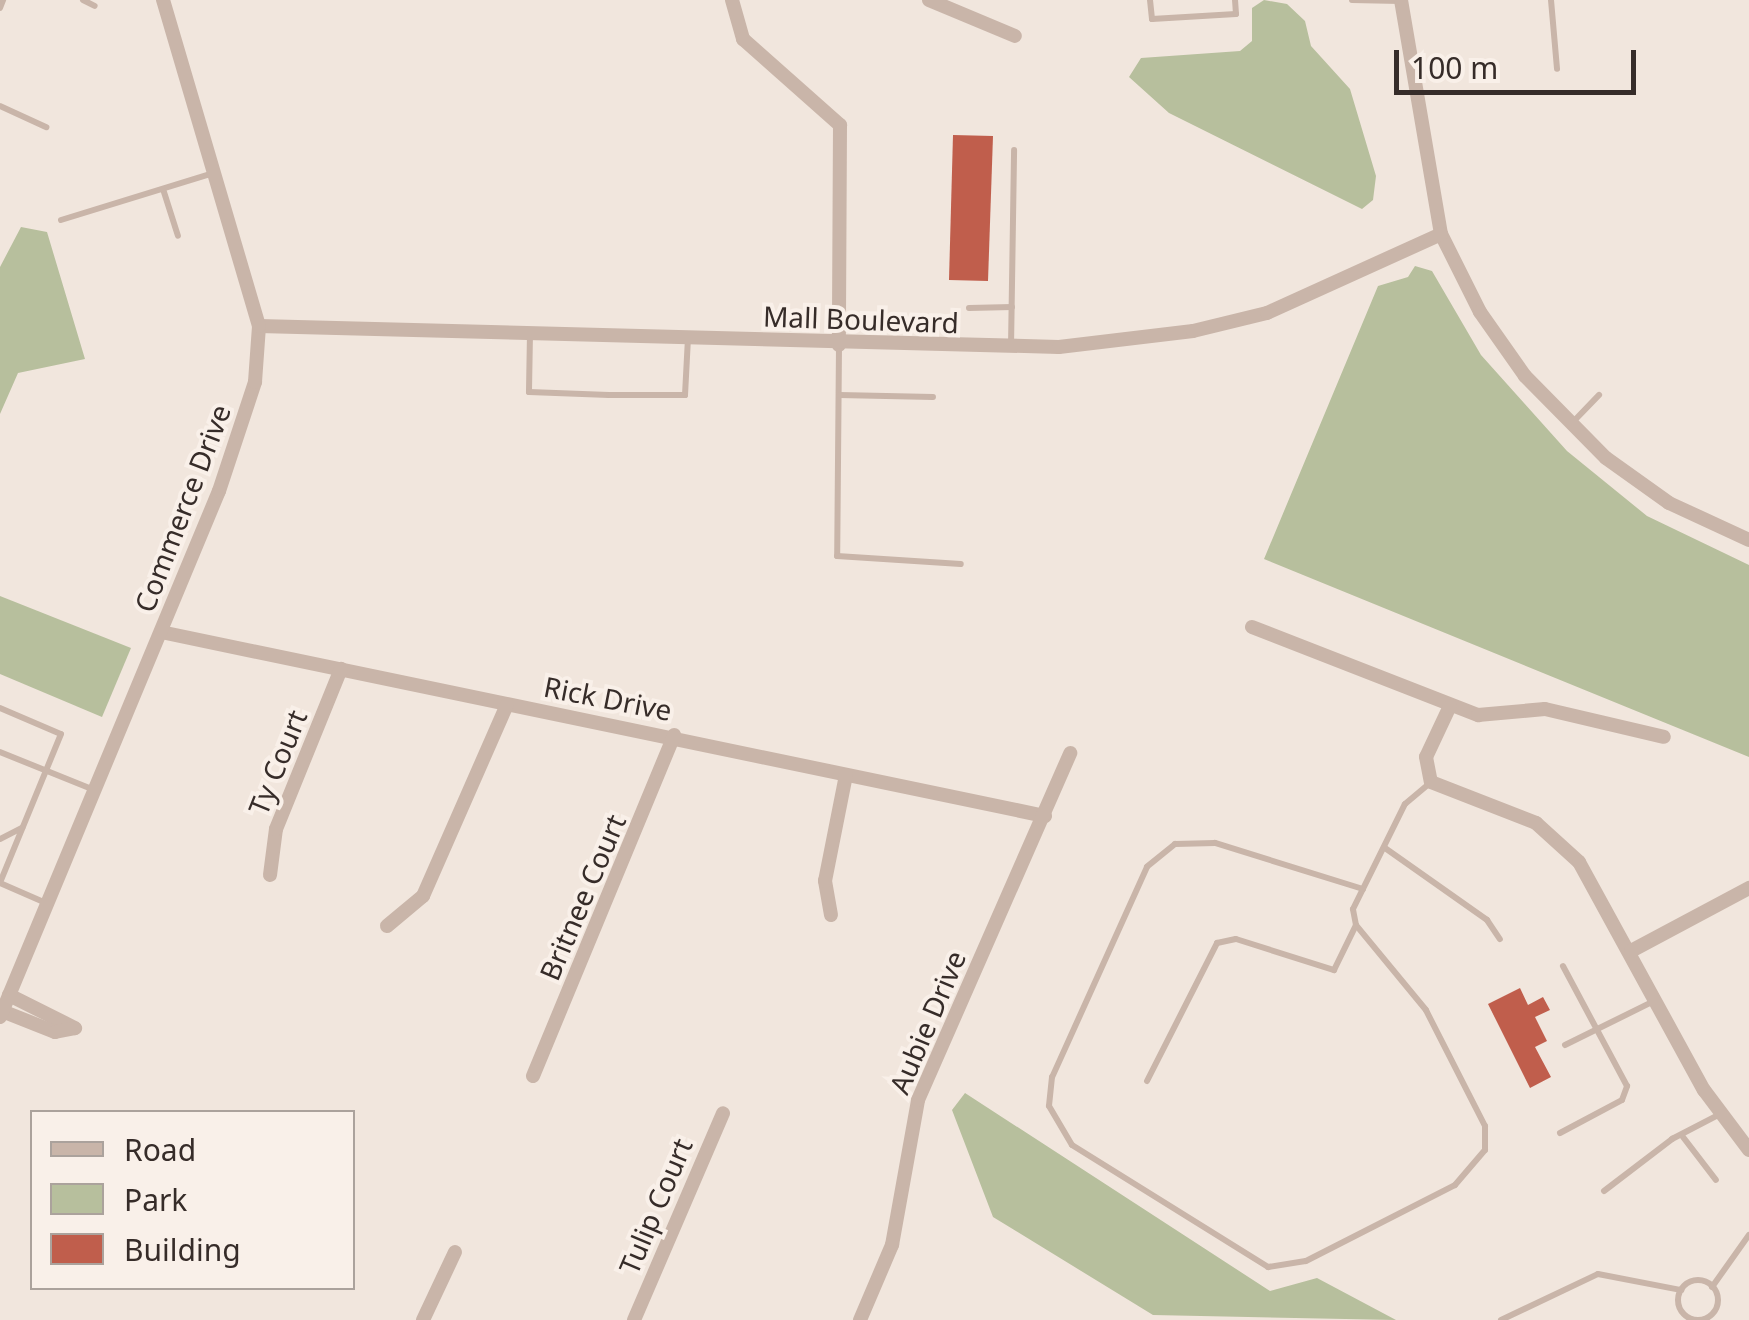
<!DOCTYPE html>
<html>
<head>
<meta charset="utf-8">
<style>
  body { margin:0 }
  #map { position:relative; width:1749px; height:1320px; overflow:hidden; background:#f1e6dd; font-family:"Noto Sans",sans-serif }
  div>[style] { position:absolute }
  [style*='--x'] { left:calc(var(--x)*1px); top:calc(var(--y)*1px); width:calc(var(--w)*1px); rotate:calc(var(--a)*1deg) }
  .green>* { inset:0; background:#b7bf9d }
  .building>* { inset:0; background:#c05e4c }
  .service>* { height:6px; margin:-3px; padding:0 3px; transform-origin:3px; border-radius:3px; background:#c9b5a9 }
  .service>.ring { margin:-3px; padding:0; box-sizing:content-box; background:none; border:6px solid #c9b5a9; border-radius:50% }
  .minor>* { height:14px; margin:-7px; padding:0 7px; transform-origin:7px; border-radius:7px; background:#c9b5a9 }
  span { translate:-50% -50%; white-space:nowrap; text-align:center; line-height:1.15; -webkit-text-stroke:8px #f9f0e9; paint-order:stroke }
  .street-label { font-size:28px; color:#362c29 }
  .legend { position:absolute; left:30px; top:1110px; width:325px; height:180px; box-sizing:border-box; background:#f9f0e9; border:2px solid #aba29c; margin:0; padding:12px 18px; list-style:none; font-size:30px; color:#362c29 }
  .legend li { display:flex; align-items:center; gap:20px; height:50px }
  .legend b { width:50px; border:2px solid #aba29c }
  .scale { position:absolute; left:1394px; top:50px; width:242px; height:45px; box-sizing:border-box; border:5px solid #362c29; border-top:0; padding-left:12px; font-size:30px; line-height:35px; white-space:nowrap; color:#362c29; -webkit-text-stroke:8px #f9f0e9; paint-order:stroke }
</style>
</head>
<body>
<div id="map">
  <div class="green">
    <i style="clip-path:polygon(1264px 0,1287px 4px,1305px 21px,1311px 46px,1350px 89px,1376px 176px,1373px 200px,1362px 209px,1169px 113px,1129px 77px,1141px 58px,1240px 51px,1252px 41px,1252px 8px)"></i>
    <i style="clip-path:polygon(21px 227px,47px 232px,85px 359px,18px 373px,0 414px,0 267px)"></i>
    <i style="clip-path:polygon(1415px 266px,1432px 271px,1481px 355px,1567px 451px,1647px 516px,1749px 565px,1749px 757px,1264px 559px,1378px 286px,1408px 277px)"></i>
    <i style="clip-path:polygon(0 596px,131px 648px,102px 717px,0 674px)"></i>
    <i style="clip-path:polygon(965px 1093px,1270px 1291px,1317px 1278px,1396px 1320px,1153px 1315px,993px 1217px,952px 1110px)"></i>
  </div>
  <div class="building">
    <i style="clip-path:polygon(953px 135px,993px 136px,988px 281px,949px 280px)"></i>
    <i style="clip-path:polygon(1520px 988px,1528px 1005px,1543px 997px,1550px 1010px,1535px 1017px,1547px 1041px,1535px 1047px,1551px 1077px,1530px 1088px,1488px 1004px)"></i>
  </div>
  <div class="service">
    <i style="--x:83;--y:0;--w:13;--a:27"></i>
    <i style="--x:1150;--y:0;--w:19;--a:84"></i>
    <i style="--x:1152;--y:19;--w:84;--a:-3.4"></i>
    <i style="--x:1236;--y:14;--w:14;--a:-94"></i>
    <i style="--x:1352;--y:0;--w:48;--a:1.2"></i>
    <i style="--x:1551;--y:0;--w:69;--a:85"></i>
    <i style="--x:0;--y:8;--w:9;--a:-69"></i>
    <i style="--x:0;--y:106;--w:51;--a:24.5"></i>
    <i style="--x:163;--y:189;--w:49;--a:72.3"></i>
    <i style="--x:61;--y:220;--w:160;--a:-17.1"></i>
    <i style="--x:969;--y:308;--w:43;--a:-1.3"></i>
    <i style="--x:530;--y:333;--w:59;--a:91"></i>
    <i style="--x:529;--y:392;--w:80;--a:2.1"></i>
    <i style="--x:609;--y:395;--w:76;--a:0"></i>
    <i style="--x:685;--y:395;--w:57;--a:-87"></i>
    <i style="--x:839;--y:347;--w:209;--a:90.5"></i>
    <i style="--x:837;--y:556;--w:124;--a:3.7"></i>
    <i style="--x:1011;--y:347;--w:197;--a:-89.1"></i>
    <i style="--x:839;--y:395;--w:94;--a:1.2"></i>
    <i style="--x:1572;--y:423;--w:39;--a:-46"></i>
    <i style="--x:0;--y:708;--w:66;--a:23.1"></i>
    <i style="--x:61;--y:734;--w:161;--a:112.3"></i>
    <i style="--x:0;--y:883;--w:52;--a:23.6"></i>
    <i style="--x:0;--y:752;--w:101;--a:22"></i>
    <i style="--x:0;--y:839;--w:25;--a:-27"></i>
    <i style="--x:1385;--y:848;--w:125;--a:35.2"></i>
    <i style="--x:1487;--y:920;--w:23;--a:56"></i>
    <i style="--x:1363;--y:889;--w:155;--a:-162.7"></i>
    <i style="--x:1215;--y:843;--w:40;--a:178.6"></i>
    <i style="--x:1175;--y:844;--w:36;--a:141"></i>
    <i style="--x:1147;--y:867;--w:230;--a:114.3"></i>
    <i style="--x:1052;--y:1077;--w:29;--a:96"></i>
    <i style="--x:1049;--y:1106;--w:45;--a:59.5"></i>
    <i style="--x:1072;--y:1145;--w:231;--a:31.9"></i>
    <i style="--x:1268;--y:1267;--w:38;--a:-9"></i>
    <i style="--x:1306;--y:1261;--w:167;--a:-27"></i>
    <i style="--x:1455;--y:1185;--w:46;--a:-49.4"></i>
    <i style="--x:1485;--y:1150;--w:24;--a:-90"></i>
    <i style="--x:1485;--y:1126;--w:130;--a:-117"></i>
    <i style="--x:1426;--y:1010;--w:110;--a:-129.5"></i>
    <i style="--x:1356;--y:925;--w:16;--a:-101"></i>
    <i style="--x:1353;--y:909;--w:117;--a:-63.7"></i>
    <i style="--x:1405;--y:804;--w:33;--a:-40"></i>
    <i style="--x:1565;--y:1045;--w:99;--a:-26.3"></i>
    <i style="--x:1147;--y:1081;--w:155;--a:-63.1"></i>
    <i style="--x:1217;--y:943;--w:19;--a:-12"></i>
    <i style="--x:1236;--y:939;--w:103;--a:17.6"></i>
    <i style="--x:1334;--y:970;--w:50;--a:-63.9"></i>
    <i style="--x:1560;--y:1133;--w:70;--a:-28"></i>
    <i style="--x:1622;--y:1100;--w:15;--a:-70"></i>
    <i style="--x:1627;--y:1086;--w:136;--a:-118.1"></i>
    <i style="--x:1683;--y:1137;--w:54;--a:52.5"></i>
    <i style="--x:1604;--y:1191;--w:86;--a:-37.4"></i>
    <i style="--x:1672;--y:1139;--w:54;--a:-27.5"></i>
    <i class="ring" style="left:1678px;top:1280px;width:34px;height:34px"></i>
    <i style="--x:1712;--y:1287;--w:64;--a:-54.6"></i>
    <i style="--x:1501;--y:1320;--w:107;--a:-25.4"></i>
    <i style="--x:1598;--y:1274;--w:85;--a:10.9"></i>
  </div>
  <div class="minor">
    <i style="--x:732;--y:0;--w:41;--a:74.2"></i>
    <i style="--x:743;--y:39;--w:130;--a:41.6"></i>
    <i style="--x:840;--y:125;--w:220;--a:90.3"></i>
    <i style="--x:929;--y:0;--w:93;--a:22.7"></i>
    <i style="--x:1401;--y:0;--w:237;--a:80.3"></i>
    <i style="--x:1441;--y:234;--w:87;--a:63.4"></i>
    <i style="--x:1480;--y:312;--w:78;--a:54.9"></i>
    <i style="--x:1525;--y:376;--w:115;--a:45.4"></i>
    <i style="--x:1606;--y:458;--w:77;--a:35.5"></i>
    <i style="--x:1669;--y:503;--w:88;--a:24.8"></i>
    <i style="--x:259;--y:326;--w:800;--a:1.5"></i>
    <i style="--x:1059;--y:347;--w:135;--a:-6.8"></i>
    <i style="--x:1193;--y:331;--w:76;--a:-13.7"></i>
    <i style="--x:1267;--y:313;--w:191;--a:-24.4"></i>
    <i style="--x:1252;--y:627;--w:243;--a:21.3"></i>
    <i style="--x:1478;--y:715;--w:67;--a:-5.1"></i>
    <i style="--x:1545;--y:709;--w:122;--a:13.2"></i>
    <i style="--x:161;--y:632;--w:903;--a:11.76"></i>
    <i style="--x:1450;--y:706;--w:56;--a:115.2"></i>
    <i style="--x:1426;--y:757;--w:25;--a:79"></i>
    <i style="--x:1431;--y:782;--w:113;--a:21.3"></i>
    <i style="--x:1536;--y:823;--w:58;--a:42.2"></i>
    <i style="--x:1579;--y:862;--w:260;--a:61.3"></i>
    <i style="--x:1704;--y:1090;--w:75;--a:53.1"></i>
    <i style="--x:270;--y:875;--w:46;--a:-82.6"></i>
    <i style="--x:276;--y:829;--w:173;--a:-67.9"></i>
    <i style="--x:831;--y:915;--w:35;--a:-100"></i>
    <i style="--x:825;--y:881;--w:108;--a:-78.8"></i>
    <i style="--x:387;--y:926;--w:47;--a:-39.8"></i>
    <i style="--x:423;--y:896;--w:209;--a:-66.3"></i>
    <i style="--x:1631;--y:951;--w:134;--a:-28.1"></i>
    <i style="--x:9;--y:995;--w:74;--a:26.6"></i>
    <i style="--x:2;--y:1011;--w:57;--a:21.6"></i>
    <i style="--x:55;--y:1032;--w:20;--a:-11"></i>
    <i style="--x:0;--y:1017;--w:570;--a:-67.4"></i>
    <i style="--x:219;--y:491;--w:115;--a:-71.7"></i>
    <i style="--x:255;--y:382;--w:56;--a:-85.9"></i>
    <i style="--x:259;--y:326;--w:340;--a:-106.4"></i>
    <i style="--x:533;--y:1076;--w:369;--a:-67.5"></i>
    <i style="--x:423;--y:1320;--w:75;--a:-64.8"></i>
    <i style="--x:634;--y:1320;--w:225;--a:-66.7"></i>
    <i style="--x:860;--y:1320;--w:82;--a:-66.9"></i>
    <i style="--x:892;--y:1245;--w:147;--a:-79.8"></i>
    <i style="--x:918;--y:1100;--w:379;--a:-66.3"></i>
  </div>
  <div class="street-label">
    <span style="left:861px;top:319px;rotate:2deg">Mall Boulevard</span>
    <span style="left:182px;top:508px;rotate:-69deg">Commerce Drive</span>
    <span style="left:608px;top:698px;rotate:11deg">Rick Drive</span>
    <span style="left:277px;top:762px;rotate:-68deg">Ty Court</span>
    <span style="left:582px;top:897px;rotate:-67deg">Britnee Court</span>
    <span style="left:927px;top:1022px;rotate:-67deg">Aubie Drive</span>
    <span style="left:655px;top:1206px;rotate:-67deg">Tulip Court</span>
  </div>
  <ul class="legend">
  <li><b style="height:12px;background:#c9b5a9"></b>Road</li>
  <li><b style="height:28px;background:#b7bf9d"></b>Park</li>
  <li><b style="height:28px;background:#c05e4c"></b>Building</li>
  </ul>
  <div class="scale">100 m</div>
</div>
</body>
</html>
